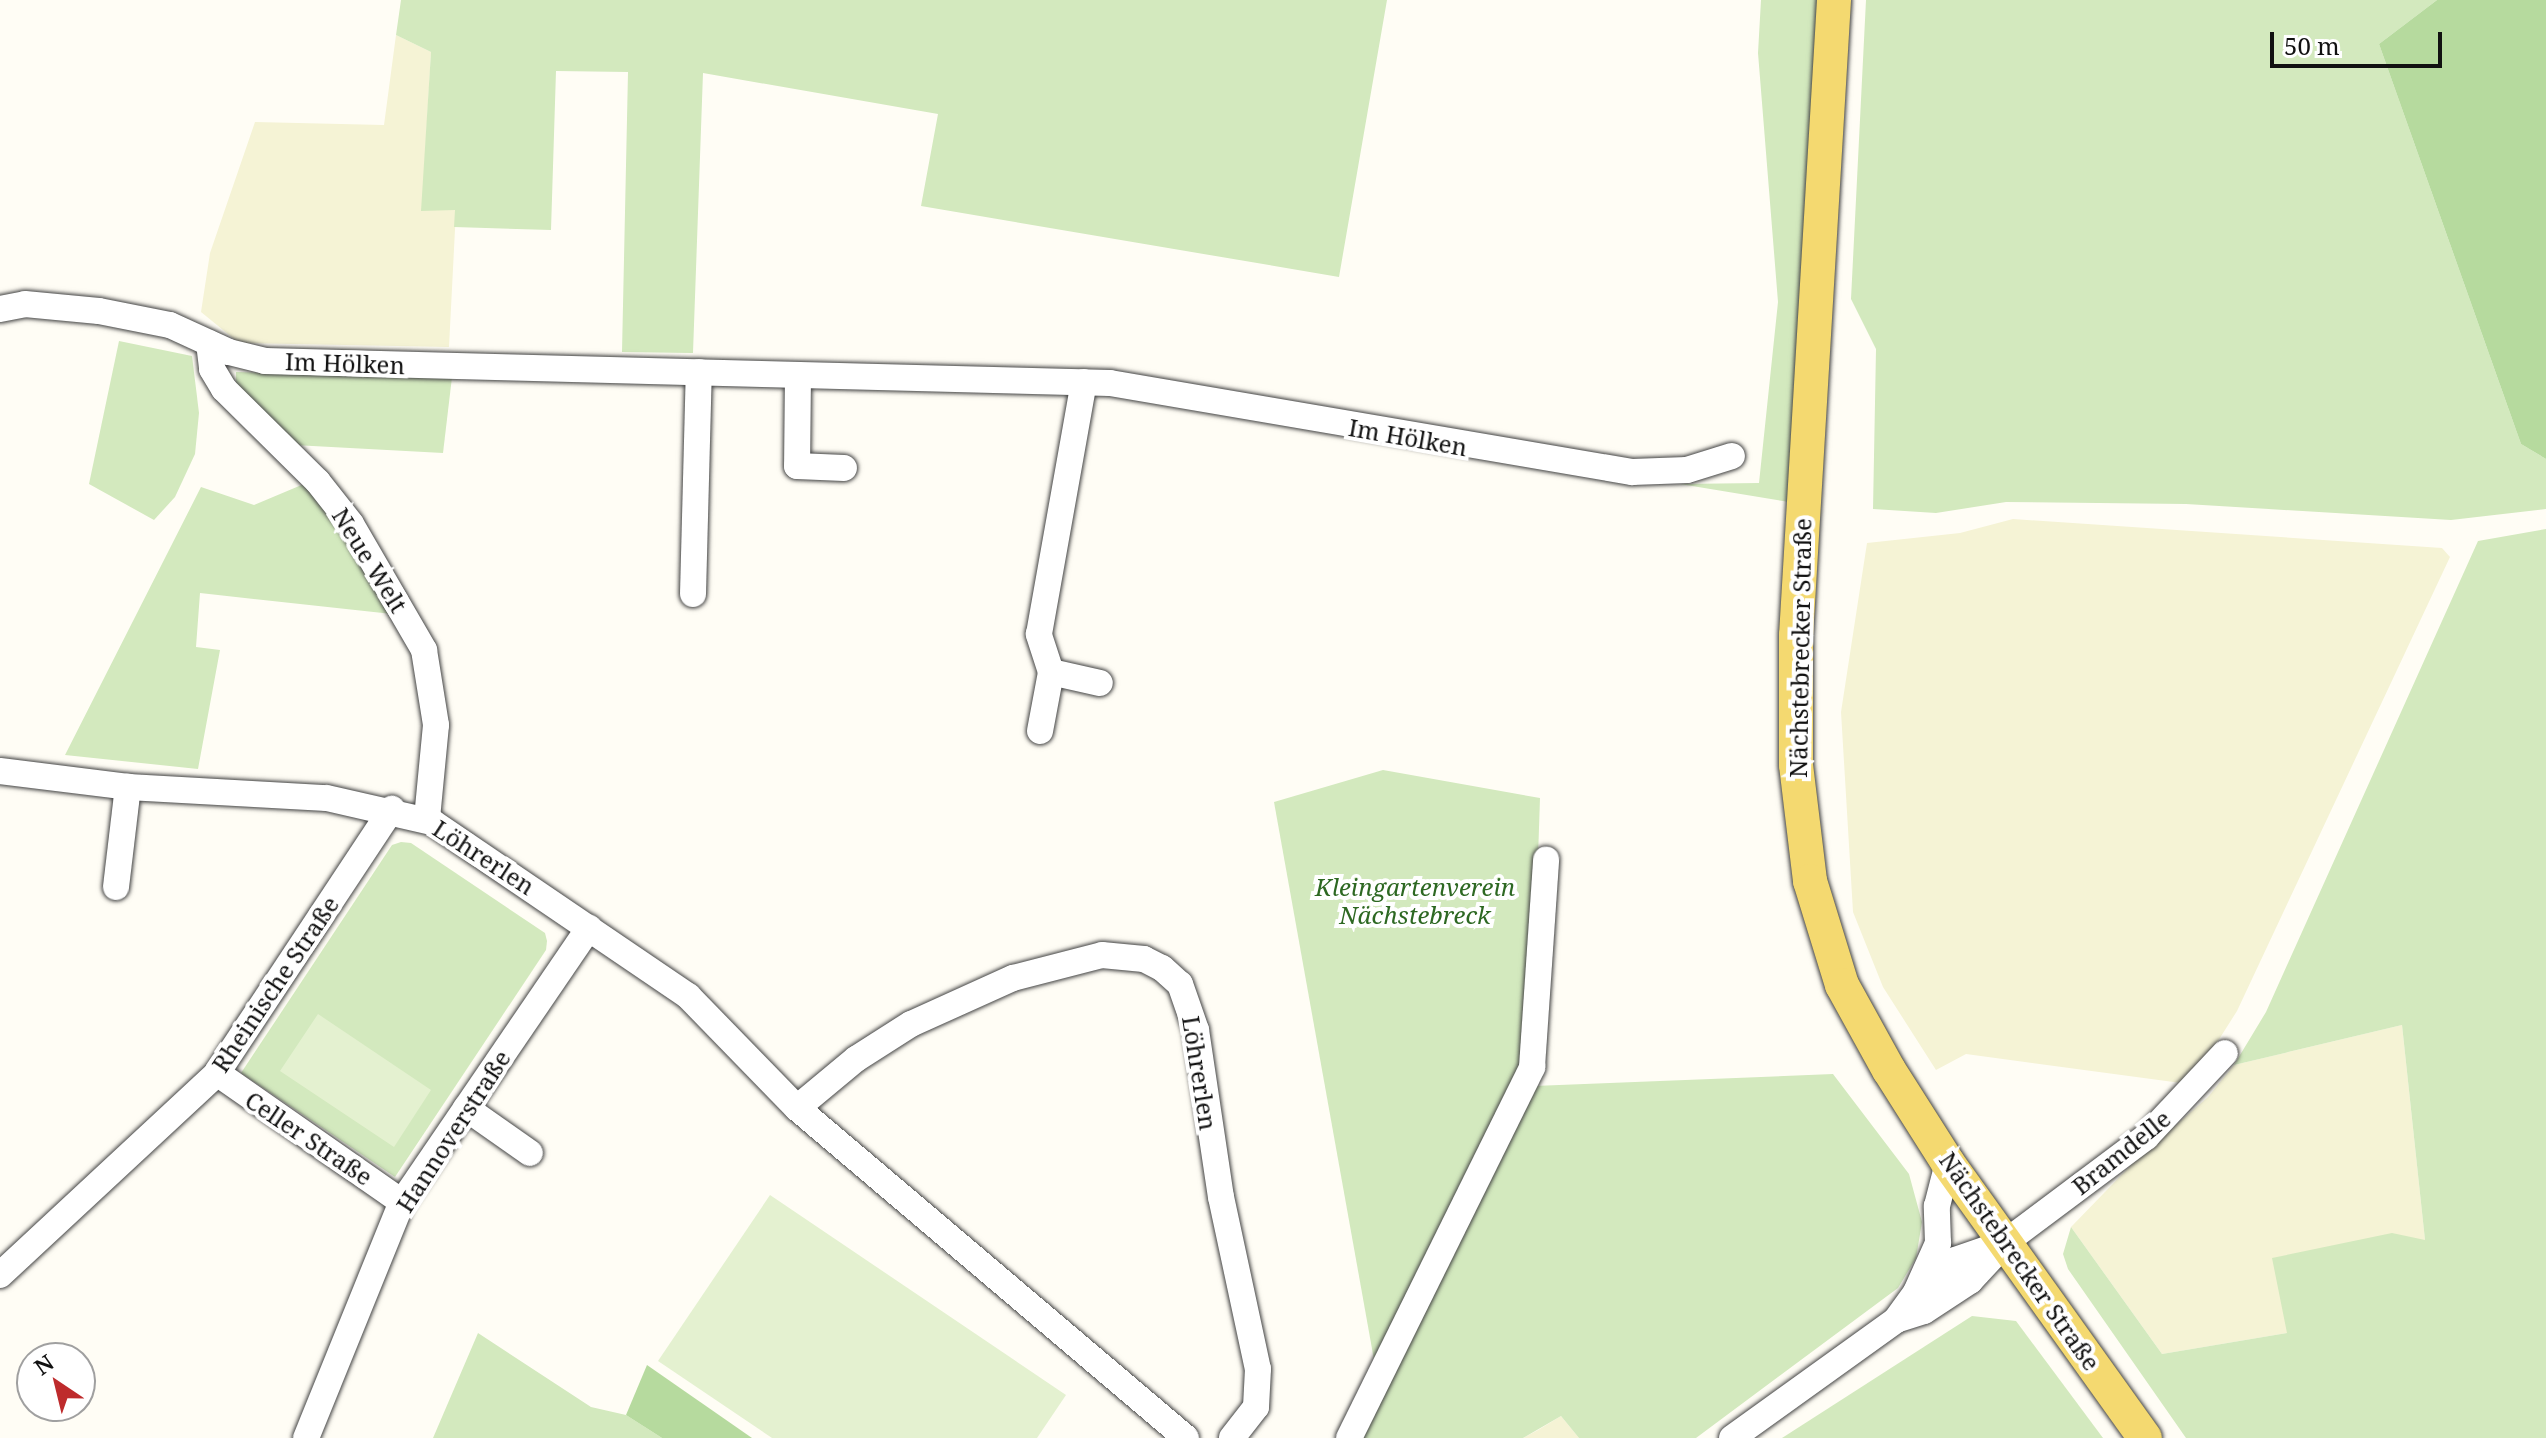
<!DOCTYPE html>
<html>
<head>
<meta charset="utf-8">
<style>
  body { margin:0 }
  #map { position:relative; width:2546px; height:1438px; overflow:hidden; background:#fffdf5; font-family:"Noto Serif",serif }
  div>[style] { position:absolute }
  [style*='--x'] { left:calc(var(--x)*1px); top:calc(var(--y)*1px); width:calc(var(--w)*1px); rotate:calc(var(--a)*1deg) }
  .farmland>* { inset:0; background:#f5f3d5 }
  .green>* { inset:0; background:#d3e9be }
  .forest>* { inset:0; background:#b6da9e }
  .pitch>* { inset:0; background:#e4f1d0 }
  .roads { filter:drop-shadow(0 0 2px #444) drop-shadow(0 0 2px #444) }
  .minor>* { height:26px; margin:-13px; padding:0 13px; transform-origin:13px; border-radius:13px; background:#fff }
  .major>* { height:34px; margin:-17px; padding:0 17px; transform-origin:17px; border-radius:17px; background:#f4d970 }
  span { translate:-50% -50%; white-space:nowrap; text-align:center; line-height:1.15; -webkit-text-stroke:8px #fff; paint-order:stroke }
  .street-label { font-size:24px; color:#111 }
  .park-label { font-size:24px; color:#2d6822; font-style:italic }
  .north { position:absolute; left:16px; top:1342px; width:80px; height:80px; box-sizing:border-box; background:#fff; border:2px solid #a0a0a0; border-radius:50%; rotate:325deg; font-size:22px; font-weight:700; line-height:32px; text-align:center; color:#111 }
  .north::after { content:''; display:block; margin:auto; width:28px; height:36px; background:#be2b2c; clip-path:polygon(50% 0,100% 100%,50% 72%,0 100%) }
  .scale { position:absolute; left:2270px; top:32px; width:172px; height:36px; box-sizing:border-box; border:4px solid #111; border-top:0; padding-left:10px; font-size:24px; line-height:28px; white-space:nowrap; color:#111; -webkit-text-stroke:6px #fff; paint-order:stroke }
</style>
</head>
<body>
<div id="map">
  <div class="farmland">
    <i style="clip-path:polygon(396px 35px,431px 52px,422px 210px,456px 210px,449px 347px,239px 343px,201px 312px,210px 253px,255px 122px,384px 125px)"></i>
    <i style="clip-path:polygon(2013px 519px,2442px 548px,2450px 557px,2237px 1011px,2211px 1052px,2181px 1083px,1966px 1054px,1936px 1070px,1883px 987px,1853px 912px,1841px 712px,1867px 543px,1960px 533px)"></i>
    <i style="clip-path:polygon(2402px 1025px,2425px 1240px,2287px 1333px,2162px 1354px,2071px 1227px,2135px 1161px,2208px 1097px,2234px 1065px)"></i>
    <i style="clip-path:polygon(1561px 1416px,1579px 1438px,1523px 1438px,1538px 1430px)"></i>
  </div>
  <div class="green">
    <i style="clip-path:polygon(401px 0,1387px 0,1339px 277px,921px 206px,938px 114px,703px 73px,693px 353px,622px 352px,628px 72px,556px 71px,551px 230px,454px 227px,455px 210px,421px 211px,431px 52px,396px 35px)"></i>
    <i style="clip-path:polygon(1761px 0,1821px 0,1789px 502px,1680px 484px,1759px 483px,1778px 302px,1758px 53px)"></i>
    <i style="clip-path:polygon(1866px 0,2437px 0,2379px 44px,2521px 444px,2546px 459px,2546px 509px,2451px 520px,2186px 504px,2006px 502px,1936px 513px,1873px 509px,1876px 349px,1851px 299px)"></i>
    <i style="clip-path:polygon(119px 341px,192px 356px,199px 413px,195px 454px,175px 497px,154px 520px,89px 484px)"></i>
    <i style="clip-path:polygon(236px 372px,452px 377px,443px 453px,294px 445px,236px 392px)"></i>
    <i style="clip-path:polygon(311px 481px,392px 614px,200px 593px,196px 647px,220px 650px,198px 769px,65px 755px,201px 487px,254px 505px)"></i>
    <i style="clip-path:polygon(2546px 529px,2546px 1438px,2186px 1438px,2068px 1269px,2063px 1254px,2071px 1227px,2162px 1354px,2287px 1333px,2272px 1258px,2392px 1233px,2425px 1240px,2402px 1025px,2234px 1065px,2266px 1012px,2478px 541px)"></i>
    <i style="clip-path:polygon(1383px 770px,1540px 798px,1532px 1037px,1523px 1072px,1376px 1371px,1274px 802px)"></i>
    <i style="clip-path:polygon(401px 842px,411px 843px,545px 933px,547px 941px,546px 950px,395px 1177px,241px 1073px,392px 845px)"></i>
    <i style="clip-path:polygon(1833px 1074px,1909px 1174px,1922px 1222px,1916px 1258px,1898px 1288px,1696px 1438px,1579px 1438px,1561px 1416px,1523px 1438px,1359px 1438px,1534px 1086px)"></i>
    <i style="clip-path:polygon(1972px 1316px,2016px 1321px,2103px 1438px,1782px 1438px)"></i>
    <i style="clip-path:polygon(478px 1333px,591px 1407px,626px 1415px,662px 1438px,433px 1438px)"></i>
  </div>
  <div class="forest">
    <i style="clip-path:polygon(2437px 0,2546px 0,2546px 459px,2521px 444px,2379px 44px)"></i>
    <i style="clip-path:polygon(647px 1365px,752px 1438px,662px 1438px,626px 1415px)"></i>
  </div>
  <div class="pitch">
    <i style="clip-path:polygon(318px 1014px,431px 1090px,394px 1147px,280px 1071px)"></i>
    <i style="clip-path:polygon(770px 1195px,1066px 1395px,1037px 1438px,772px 1438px,658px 1361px)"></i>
  </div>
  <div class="roads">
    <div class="minor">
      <i style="--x:0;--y:309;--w:25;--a:-11"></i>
      <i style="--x:25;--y:304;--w:74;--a:5.4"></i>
      <i style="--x:99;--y:311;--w:72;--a:11.2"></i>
      <i style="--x:170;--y:325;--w:65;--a:24.6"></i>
      <i style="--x:229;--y:352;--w:37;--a:14"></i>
      <i style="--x:265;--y:361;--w:845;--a:1.49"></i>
      <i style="--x:1110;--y:383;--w:530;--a:9.68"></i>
      <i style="--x:1632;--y:472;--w:55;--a:-2.1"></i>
      <i style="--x:1687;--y:470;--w:47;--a:-17.3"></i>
      <i style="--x:209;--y:343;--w:26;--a:83"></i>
      <i style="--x:212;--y:369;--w:23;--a:59"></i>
      <i style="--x:224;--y:389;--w:132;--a:44.7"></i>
      <i style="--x:318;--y:482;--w:53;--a:51.8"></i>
      <i style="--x:351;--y:524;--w:146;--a:59.9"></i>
      <i style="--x:424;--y:650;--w:76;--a:80.9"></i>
      <i style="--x:436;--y:725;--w:94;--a:95.5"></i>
      <i style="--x:798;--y:375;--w:91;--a:90.6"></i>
      <i style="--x:797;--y:466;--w:47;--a:2.4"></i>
      <i style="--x:693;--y:594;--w:222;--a:-88.5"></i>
      <i style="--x:1051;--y:672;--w:50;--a:12.7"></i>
      <i style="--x:1040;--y:731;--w:60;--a:-79.4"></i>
      <i style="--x:1051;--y:672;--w:40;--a:-108"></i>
      <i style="--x:1039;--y:634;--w:256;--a:-79.9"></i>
      <i style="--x:0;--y:771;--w:129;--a:7.1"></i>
      <i style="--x:128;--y:787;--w:199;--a:3.2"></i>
      <i style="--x:327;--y:798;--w:108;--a:12.9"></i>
      <i style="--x:432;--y:822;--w:310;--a:34.2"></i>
      <i style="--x:688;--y:996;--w:156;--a:45.8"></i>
      <i style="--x:797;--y:1108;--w:510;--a:40.31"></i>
      <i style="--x:116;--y:887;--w:101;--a:-83.2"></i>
      <i style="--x:217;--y:1073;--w:226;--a:34.9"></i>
      <i style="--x:466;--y:1108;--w:78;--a:35.1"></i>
      <i style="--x:797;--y:1108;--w:77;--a:-39.7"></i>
      <i style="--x:856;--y:1059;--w:65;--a:-32.5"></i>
      <i style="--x:911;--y:1024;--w:112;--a:-24.3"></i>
      <i style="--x:1013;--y:978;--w:92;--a:-14.5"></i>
      <i style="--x:1102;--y:955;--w:42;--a:5.4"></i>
      <i style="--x:1144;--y:959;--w:20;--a:27"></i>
      <i style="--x:1162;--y:968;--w:24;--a:42"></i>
      <i style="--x:1180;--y:984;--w:49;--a:70.8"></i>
      <i style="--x:1196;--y:1030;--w:169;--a:81.5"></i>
      <i style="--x:1221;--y:1197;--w:176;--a:77.9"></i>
      <i style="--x:1258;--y:1369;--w:38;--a:93"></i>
      <i style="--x:1256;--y:1407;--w:39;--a:128"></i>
      <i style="--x:0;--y:1275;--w:296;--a:-42.9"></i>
      <i style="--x:217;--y:1073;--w:317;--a:-56.5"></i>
      <i style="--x:1924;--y:1286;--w:40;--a:-40"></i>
      <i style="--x:1955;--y:1260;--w:52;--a:-19.1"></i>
      <i style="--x:1896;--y:1320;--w:34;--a:-54"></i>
      <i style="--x:1916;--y:1292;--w:54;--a:-65.8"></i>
      <i style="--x:1938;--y:1243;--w:37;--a:-92"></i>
      <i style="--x:1937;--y:1206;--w:44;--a:-75.7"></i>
      <i style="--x:306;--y:1438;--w:255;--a:-67.9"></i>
      <i style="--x:402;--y:1202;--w:332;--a:-55.7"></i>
      <i style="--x:1349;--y:1438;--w:414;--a:-63.7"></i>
      <i style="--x:1532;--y:1067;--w:208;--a:-86.1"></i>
      <i style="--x:1732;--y:1438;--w:202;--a:-35.7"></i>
      <i style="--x:1896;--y:1320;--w:29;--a:-18"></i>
      <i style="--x:1924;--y:1311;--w:55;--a:-33.1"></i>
      <i style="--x:1970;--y:1281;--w:54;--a:-47.2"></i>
      <i style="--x:2007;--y:1241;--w:174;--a:-36.8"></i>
      <i style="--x:2146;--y:1137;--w:115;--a:-46.8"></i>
    </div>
    <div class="major">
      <i style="--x:1834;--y:0;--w:636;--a:93.42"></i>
      <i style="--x:1796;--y:635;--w:130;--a:90"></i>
      <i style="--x:1796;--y:765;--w:117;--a:83.1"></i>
      <i style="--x:1810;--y:881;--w:109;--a:72.9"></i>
      <i style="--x:1842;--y:985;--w:97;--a:61.1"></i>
      <i style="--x:1889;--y:1070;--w:110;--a:57.6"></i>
      <i style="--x:1948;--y:1163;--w:338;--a:54.4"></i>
    </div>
  </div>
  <div class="street-label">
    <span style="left:345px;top:363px;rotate:2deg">Im Hölken</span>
    <span style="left:1408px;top:437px;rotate:10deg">Im Hölken</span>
    <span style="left:370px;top:560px;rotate:58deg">Neue Welt</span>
    <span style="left:1800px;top:648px;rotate:-89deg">Nächstebrecker Straße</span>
    <span style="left:484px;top:857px;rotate:33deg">Löhrerlen</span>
    <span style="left:275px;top:984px;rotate:-56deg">Rheinische Straße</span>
    <span style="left:1200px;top:1073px;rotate:81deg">Löhrerlen</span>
    <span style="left:453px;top:1131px;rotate:-57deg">Hannoverstraße</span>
    <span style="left:309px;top:1138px;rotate:34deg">Celler Straße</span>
    <span style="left:2121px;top:1152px;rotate:-39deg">Bramdelle</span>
    <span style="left:2020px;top:1261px;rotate:55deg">Nächstebrecker Straße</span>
  </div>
  <div class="park-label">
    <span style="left:1415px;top:901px">Kleingartenverein<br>Nächstebreck</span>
  </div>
  <div class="north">N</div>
  <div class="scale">50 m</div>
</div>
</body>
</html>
